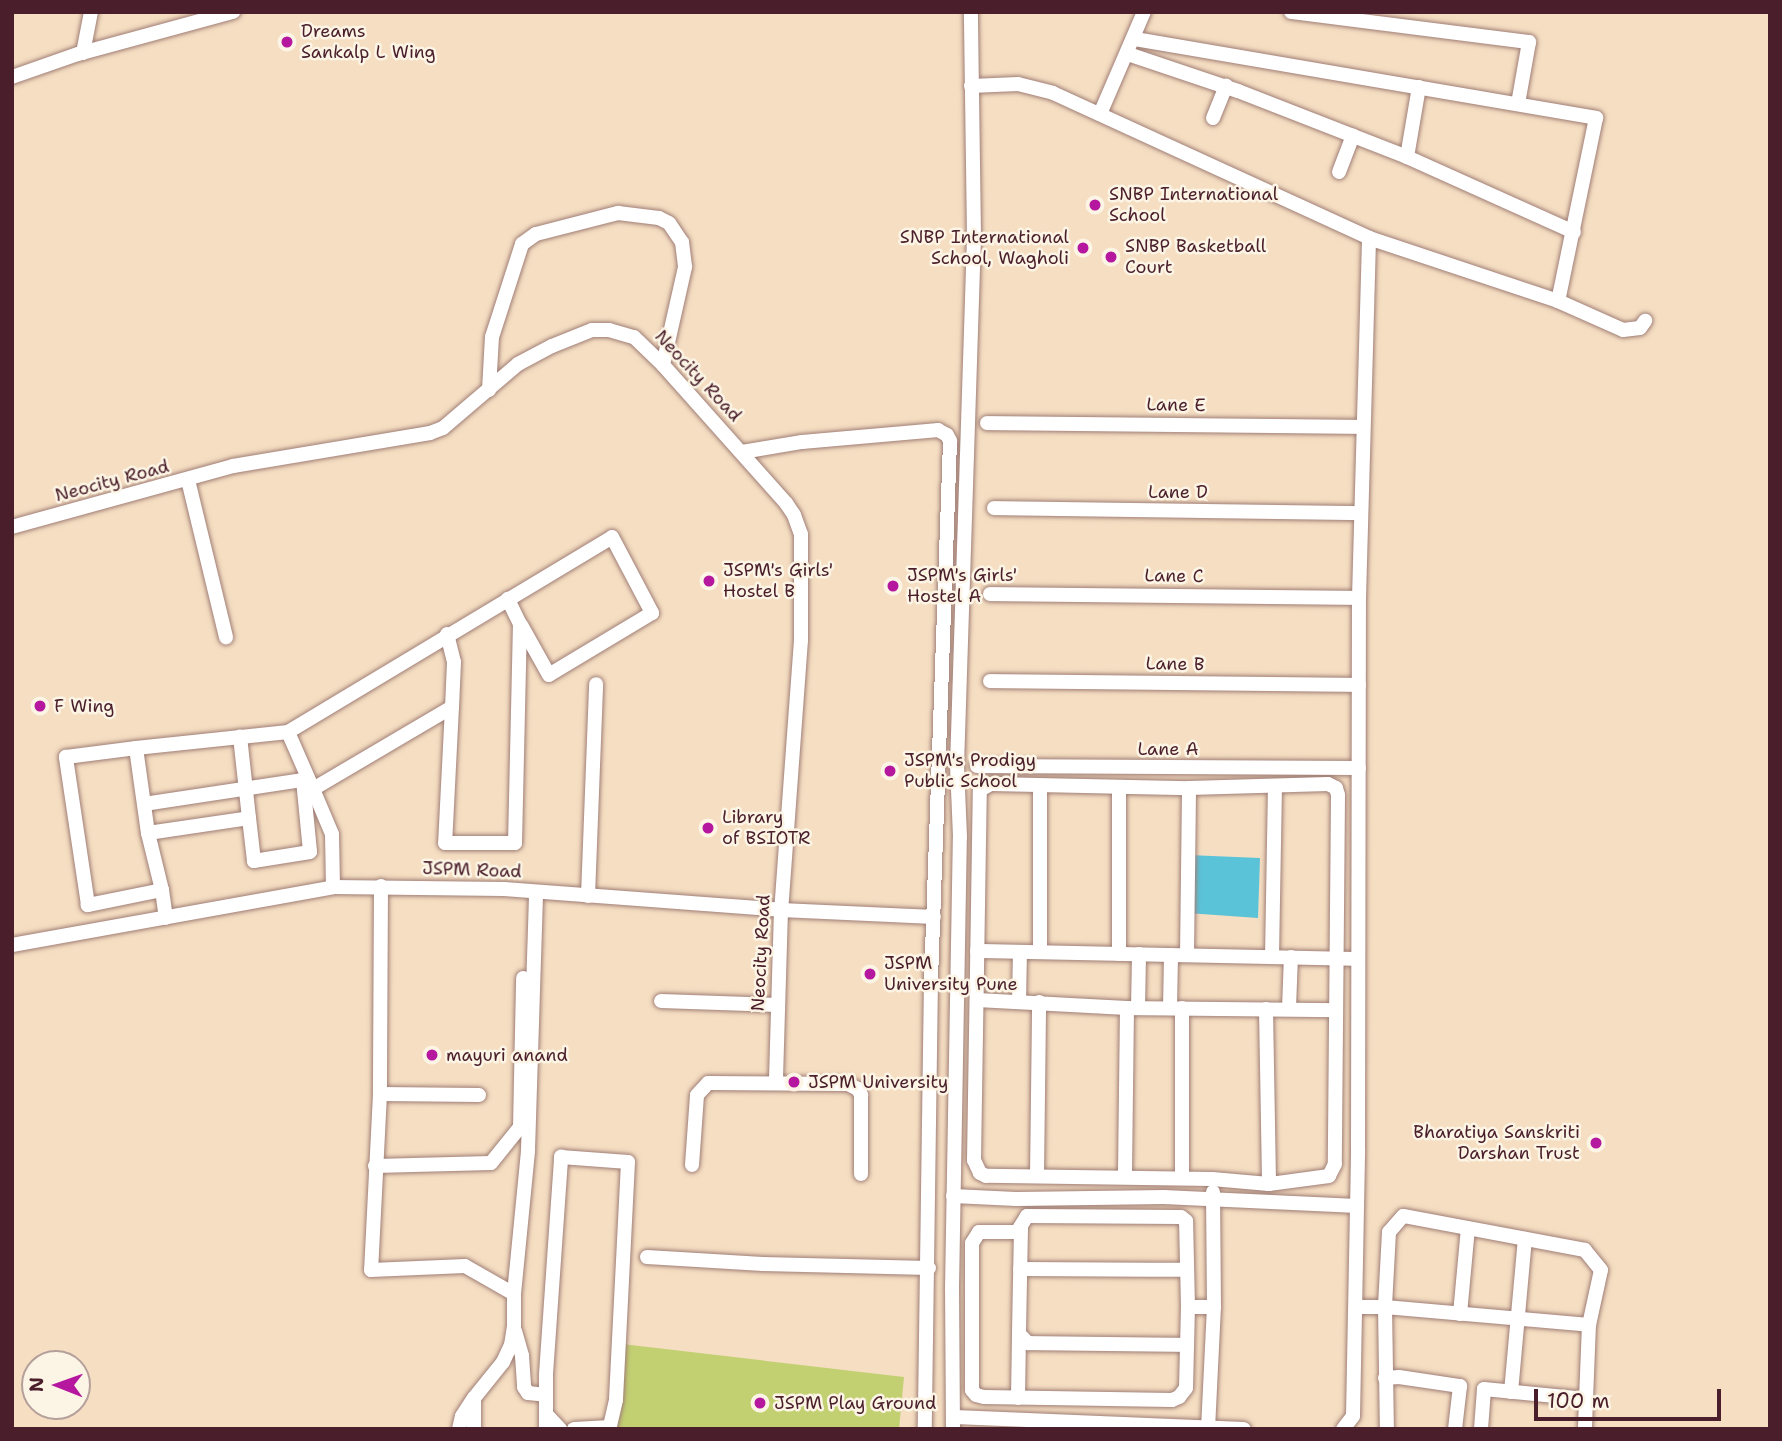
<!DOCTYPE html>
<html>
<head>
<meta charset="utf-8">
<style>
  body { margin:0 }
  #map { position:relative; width:1782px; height:1441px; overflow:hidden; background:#f5dec2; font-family:"Shantell Sans",sans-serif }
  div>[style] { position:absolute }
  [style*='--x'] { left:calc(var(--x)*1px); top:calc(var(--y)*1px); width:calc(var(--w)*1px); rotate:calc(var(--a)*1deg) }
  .green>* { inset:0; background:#c2d072 }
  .water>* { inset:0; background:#5bc3d8 }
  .roads { filter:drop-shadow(0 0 2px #a07e76) drop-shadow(0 0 2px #a07e76) }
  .minor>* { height:14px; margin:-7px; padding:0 7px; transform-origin:7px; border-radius:7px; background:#fff }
  .dots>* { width:19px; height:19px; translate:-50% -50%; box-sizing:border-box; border:4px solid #fcf5e5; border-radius:50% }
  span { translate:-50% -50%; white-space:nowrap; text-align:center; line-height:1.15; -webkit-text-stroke:5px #fcf5e5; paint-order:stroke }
  .poi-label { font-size:18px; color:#4a1f2b }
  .left { translate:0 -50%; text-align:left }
  .right { translate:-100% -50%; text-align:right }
  .street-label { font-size:18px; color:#4a1f2b }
  .frame { position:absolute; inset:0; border:14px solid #4a1f2b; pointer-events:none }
  .north { position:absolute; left:21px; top:1350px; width:70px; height:70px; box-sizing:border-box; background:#fcf5e5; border:2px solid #b59f9b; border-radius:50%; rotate:271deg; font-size:19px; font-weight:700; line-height:28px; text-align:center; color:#4a1f2b }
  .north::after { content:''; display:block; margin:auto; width:24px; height:32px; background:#b5179e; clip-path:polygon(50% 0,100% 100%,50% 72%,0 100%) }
  .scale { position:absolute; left:1534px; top:1389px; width:187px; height:32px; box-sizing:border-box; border:4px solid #4a1f2b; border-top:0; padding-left:9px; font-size:21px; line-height:24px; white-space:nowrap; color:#4a1f2b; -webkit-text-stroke:5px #fcf5e5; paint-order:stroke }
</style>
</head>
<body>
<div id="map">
  <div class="green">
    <i style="clip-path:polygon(622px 1344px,904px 1377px,899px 1429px,616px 1429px)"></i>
  </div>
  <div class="water">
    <i style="clip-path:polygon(1188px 855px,1260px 858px,1258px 918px,1187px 913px)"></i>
  </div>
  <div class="roads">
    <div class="minor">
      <i style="--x:1291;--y:12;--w:240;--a:7.2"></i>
      <i style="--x:1529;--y:42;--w:63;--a:100.1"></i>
      <i style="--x:1135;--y:39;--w:468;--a:9.7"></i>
      <i style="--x:1596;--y:118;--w:187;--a:101.7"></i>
      <i style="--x:83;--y:53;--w:42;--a:-79"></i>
      <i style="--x:1128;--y:54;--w:116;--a:18.6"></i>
      <i style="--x:1238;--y:91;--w:181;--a:21.3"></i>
      <i style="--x:1407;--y:157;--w:183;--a:24.2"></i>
      <i style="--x:12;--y:77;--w:70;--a:-19.2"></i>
      <i style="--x:78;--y:54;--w:161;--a:-15.2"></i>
      <i style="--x:971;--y:86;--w:47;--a:-2.4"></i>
      <i style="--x:1018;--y:84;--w:36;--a:14"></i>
      <i style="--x:1053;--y:93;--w:348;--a:24.6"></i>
      <i style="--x:1369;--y:238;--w:199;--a:18.4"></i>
      <i style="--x:1558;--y:301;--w:71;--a:24"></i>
      <i style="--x:1623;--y:330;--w:17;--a:-7"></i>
      <i style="--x:1640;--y:328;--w:9;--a:-54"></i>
      <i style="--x:1100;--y:114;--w:111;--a:-66.7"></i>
      <i style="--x:1213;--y:118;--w:35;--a:-68"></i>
      <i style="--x:1407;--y:157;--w:71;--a:-80.3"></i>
      <i style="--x:1339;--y:172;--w:39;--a:-69"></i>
      <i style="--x:489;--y:390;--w:53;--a:-86.8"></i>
      <i style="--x:492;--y:337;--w:98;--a:-72.1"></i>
      <i style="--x:522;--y:244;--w:17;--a:-36"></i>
      <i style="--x:536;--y:234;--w:85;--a:-14.4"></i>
      <i style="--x:618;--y:213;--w:41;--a:7"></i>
      <i style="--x:659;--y:218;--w:11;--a:27"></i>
      <i style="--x:669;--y:223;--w:23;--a:56"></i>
      <i style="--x:682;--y:242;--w:25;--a:83"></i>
      <i style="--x:685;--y:267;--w:100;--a:102.7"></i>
      <i style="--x:987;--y:423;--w:376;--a:0.6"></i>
      <i style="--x:742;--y:452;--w:61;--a:-9.5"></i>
      <i style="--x:802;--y:442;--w:137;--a:-5"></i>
      <i style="--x:938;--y:430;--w:10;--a:29"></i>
      <i style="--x:947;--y:435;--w:7;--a:63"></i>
      <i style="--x:950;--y:441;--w:538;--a:92.02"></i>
      <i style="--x:931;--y:979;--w:450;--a:90.8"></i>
      <i style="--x:188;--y:480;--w:162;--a:76.4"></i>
      <i style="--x:994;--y:508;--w:367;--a:0.8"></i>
      <i style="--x:12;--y:527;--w:229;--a:-15.4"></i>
      <i style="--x:233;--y:466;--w:200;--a:-9.5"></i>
      <i style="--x:430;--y:433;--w:14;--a:-21"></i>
      <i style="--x:443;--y:428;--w:99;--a:-40.5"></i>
      <i style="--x:518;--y:364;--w:38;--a:-28"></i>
      <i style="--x:552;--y:346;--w:43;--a:-21.8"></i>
      <i style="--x:592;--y:330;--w:17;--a:0"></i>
      <i style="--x:609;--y:330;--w:26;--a:16"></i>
      <i style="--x:634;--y:337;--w:40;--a:44"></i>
      <i style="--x:663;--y:365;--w:185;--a:48.3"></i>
      <i style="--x:786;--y:503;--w:14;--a:56"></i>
      <i style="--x:794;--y:515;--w:20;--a:70"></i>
      <i style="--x:801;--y:534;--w:106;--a:90"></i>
      <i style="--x:801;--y:640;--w:271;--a:94.2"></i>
      <i style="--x:781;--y:910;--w:173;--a:91.7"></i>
      <i style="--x:990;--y:594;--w:369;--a:0.6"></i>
      <i style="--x:447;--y:634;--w:29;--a:76"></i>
      <i style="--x:454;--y:662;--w:45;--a:92.5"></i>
      <i style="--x:990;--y:681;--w:369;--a:0.6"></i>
      <i style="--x:136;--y:748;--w:153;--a:-6"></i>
      <i style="--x:977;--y:766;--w:382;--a:0.3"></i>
      <i style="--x:1328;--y:784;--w:9;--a:27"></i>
      <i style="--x:1336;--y:788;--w:7;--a:74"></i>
      <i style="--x:1338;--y:795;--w:369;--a:90.5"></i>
      <i style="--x:1335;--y:1164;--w:13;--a:117"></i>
      <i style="--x:1329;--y:1176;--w:61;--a:172.4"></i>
      <i style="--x:1269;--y:1184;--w:57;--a:-175"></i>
      <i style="--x:1212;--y:1179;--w:226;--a:-179.2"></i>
      <i style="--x:986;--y:1176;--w:7;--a:-153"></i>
      <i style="--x:980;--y:1173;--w:14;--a:-115"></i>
      <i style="--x:974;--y:1160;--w:370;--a:-89.1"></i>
      <i style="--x:980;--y:790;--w:13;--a:-29"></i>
      <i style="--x:991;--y:784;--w:198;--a:1.2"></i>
      <i style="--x:1189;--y:788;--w:139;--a:-1.6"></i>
      <i style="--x:1119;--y:787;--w:167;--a:90"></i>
      <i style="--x:313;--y:789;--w:62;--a:-113.7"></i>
      <i style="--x:288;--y:732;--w:378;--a:-31"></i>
      <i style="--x:612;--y:537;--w:86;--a:62.2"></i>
      <i style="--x:652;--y:613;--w:120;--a:149"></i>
      <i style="--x:549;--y:675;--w:57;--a:-119.2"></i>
      <i style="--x:144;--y:804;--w:161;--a:-8.6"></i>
      <i style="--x:303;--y:780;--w:72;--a:84.4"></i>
      <i style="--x:310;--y:852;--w:57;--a:170.9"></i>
      <i style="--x:254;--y:861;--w:43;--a:-96.6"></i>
      <i style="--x:148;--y:833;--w:102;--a:-8.4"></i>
      <i style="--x:249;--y:818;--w:82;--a:-96.3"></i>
      <i style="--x:381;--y:886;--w:208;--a:90.3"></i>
      <i style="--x:380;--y:1094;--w:176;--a:92.9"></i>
      <i style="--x:371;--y:1270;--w:94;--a:-2.4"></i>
      <i style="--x:465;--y:1266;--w:56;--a:29.7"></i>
      <i style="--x:333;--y:887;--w:53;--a:-91.1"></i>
      <i style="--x:332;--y:834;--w:49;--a:-112.9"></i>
      <i style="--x:313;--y:789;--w:161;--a:-30.5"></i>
      <i style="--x:452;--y:707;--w:136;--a:92.9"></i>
      <i style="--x:445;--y:843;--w:70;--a:0"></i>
      <i style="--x:515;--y:843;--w:219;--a:-88.7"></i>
      <i style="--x:520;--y:624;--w:28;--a:-116"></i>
      <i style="--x:162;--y:890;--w:76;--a:168.5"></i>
      <i style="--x:88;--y:905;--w:150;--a:-98.5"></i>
      <i style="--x:66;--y:757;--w:71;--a:-7.3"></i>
      <i style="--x:136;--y:748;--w:86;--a:82"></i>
      <i style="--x:148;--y:833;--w:59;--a:76.2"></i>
      <i style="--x:162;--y:890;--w:28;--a:82"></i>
      <i style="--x:588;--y:896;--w:212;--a:-87.8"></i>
      <i style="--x:12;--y:945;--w:326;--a:-10.2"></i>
      <i style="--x:333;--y:887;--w:171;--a:0.7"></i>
      <i style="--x:504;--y:889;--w:278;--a:4.3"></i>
      <i style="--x:781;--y:910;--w:153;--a:2.6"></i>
      <i style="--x:977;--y:951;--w:381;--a:1.2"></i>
      <i style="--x:1040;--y:952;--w:166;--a:-90"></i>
      <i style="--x:1187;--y:955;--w:167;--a:-89.3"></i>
      <i style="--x:1272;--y:957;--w:171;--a:-89"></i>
      <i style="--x:977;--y:1000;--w:150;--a:3.1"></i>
      <i style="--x:1127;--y:1008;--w:169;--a:90.7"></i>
      <i style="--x:661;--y:1001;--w:117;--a:2"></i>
      <i style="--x:1019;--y:1002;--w:50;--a:-88.9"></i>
      <i style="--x:1127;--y:1008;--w:208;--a:0.6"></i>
      <i style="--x:1138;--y:1008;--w:54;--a:-88.9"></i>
      <i style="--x:1170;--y:1008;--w:53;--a:-88.9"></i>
      <i style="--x:1182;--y:1008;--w:170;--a:90"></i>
      <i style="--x:1289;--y:1008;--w:51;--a:-87.8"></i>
      <i style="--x:1266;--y:1009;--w:175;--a:89"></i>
      <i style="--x:380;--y:1094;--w:99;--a:0.6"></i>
      <i style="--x:692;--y:1165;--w:70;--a:-85.9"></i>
      <i style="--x:697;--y:1095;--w:16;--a:-47"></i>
      <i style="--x:708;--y:1083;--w:140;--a:0.4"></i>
      <i style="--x:848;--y:1084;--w:11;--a:27"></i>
      <i style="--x:858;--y:1089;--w:7;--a:63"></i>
      <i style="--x:861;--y:1095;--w:79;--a:90"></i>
      <i style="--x:375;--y:1166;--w:116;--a:-1.5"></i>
      <i style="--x:491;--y:1163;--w:46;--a:-51.1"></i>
      <i style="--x:520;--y:1127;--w:149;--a:-88.8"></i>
      <i style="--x:1037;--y:1176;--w:174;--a:-89.3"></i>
      <i style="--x:953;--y:1196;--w:63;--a:2.7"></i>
      <i style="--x:1016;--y:1199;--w:149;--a:-0.8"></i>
      <i style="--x:1165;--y:1197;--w:191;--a:2.7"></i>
      <i style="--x:1021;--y:1228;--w:106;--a:91.1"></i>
      <i style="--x:1019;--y:1334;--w:13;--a:45"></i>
      <i style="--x:1028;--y:1343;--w:159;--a:0.7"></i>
      <i style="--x:647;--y:1257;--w:116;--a:3.5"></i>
      <i style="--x:763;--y:1264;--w:166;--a:1.4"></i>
      <i style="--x:1020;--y:1269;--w:167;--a:0.3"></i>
      <i style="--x:1188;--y:1307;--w:86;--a:-91.3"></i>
      <i style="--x:1186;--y:1221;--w:6;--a:-141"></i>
      <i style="--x:1181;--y:1217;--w:154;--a:-179.6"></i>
      <i style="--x:1027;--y:1216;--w:19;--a:122"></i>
      <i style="--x:1017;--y:1232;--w:38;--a:180"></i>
      <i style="--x:979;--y:1232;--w:13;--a:122"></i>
      <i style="--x:972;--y:1243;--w:147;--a:90"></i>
      <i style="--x:972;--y:1390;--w:6;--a:51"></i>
      <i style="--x:976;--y:1395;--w:8;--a:14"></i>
      <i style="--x:984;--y:1397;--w:188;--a:0.9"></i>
      <i style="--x:1172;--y:1400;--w:8;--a:-23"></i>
      <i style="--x:1179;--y:1397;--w:11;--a:-52"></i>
      <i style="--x:1186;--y:1388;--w:81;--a:-88.6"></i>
      <i style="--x:1188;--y:1307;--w:26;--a:0"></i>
      <i style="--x:1356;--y:1307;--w:29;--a:0"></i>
      <i style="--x:1385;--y:1307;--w:205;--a:5"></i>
      <i style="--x:1589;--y:1325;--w:56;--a:-77.7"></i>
      <i style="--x:1601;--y:1270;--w:26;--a:-129"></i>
      <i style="--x:1585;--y:1250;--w:185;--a:-169.4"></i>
      <i style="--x:1403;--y:1216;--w:21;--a:131"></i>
      <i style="--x:1389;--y:1232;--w:75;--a:93.1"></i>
      <i style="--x:1385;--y:1307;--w:122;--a:89.1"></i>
      <i style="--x:1460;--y:1314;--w:86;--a:-84.7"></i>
      <i style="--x:515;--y:1331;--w:26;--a:74"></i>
      <i style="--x:522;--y:1356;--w:31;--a:86"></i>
      <i style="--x:524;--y:1387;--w:7;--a:56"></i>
      <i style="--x:528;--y:1393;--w:18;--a:6"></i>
      <i style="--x:1385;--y:1378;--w:14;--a:-4"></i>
      <i style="--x:1399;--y:1377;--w:62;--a:8.4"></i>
      <i style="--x:1460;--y:1386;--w:43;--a:96.6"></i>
      <i style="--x:1511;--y:1392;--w:154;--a:-84.8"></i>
      <i style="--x:1018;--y:1398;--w:64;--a:-89.1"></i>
      <i style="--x:1586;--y:1399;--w:74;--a:-87.7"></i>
      <i style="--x:546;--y:1414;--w:21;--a:47"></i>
      <i style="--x:955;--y:1417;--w:289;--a:2.4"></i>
      <i style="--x:459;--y:1429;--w:13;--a:-77"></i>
      <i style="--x:462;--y:1416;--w:20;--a:-57"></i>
      <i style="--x:474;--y:1429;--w:31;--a:-90"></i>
      <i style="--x:474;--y:1398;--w:46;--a:-51.1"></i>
      <i style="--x:503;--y:1362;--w:19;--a:-65"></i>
      <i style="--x:511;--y:1345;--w:19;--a:-81"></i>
      <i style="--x:514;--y:1326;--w:32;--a:-90"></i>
      <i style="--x:514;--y:1294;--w:145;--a:-84.4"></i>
      <i style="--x:528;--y:1150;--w:257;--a:-88.2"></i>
      <i style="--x:546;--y:1429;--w:55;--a:-90"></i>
      <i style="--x:546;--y:1374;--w:218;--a:-86"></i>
      <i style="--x:561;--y:1157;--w:67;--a:4.3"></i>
      <i style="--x:628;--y:1162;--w:238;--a:92.9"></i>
      <i style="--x:616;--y:1400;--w:28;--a:103"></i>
      <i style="--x:610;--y:1427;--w:36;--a:177"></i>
      <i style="--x:953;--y:1429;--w:141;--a:-90.4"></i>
      <i style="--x:952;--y:1288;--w:451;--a:-89"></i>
      <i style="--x:960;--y:837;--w:71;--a:-92.4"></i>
      <i style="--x:957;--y:766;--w:530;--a:-88.16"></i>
      <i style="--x:974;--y:236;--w:224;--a:-90.8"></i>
      <i style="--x:1208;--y:1429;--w:122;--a:-87.2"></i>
      <i style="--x:1214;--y:1307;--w:115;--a:-90.5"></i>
      <i style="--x:1343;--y:1429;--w:16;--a:-52"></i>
      <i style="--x:1353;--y:1416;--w:267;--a:-88.9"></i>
      <i style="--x:1358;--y:1149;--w:551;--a:-89.9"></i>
      <i style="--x:1359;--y:598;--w:360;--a:-88.4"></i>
      <i style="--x:1481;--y:1429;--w:40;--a:-85.7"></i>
      <i style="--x:1484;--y:1389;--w:102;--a:5.6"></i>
      <i style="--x:1586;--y:1399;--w:30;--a:92"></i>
    </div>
  </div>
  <div class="dots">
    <i style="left:287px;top:42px;background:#b5179e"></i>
    <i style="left:1095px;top:205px;background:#b5179e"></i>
    <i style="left:1083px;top:248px;background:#b5179e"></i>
    <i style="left:1111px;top:257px;background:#b5179e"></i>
    <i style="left:709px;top:581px;background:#b5179e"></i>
    <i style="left:893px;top:586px;background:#b5179e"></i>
    <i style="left:40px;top:706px;background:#b5179e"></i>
    <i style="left:890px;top:771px;background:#b5179e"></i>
    <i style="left:708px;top:828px;background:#b5179e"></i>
    <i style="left:870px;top:974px;background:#b5179e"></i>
    <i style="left:432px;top:1055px;background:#b5179e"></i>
    <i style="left:794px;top:1082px;background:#b5179e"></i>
    <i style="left:1596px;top:1143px;background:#b5179e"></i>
    <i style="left:760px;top:1403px;background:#b5179e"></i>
  </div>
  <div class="poi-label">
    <span class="left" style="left:301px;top:42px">Dreams<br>Sankalp L Wing</span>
    <span class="left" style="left:1109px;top:205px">SNBP International<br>School</span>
    <span class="right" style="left:1069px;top:248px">SNBP International<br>School, Wagholi</span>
    <span class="left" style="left:1125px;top:257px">SNBP Basketball<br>Court</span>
    <span class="left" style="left:723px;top:581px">JSPM's Girls'<br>Hostel B</span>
    <span class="left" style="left:907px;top:586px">JSPM's Girls'<br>Hostel A</span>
    <span class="left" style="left:54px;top:706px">F Wing</span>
    <span class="left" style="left:904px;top:771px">JSPM's Prodigy<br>Public School</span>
    <span class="left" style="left:722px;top:828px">Library<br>of BSIOTR</span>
    <span class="left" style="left:884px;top:974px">JSPM<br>University Pune</span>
    <span class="left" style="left:446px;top:1055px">mayuri anand</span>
    <span class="left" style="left:808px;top:1082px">JSPM University</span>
    <span class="right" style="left:1580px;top:1143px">Bharatiya Sanskriti<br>Darshan Trust</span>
    <span class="left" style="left:774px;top:1403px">JSPM Play Ground</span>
  </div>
  <div class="street-label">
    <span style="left:698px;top:376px;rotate:47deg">Neocity Road</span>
    <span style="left:1176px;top:405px;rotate:1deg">Lane E</span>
    <span style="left:112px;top:481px;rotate:-15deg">Neocity Road</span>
    <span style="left:1178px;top:492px">Lane D</span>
    <span style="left:1174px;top:576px;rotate:1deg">Lane C</span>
    <span style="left:1175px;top:664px;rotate:1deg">Lane B</span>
    <span style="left:1168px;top:749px">Lane A</span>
    <span style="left:472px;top:870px;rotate:2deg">JSPM Road</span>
    <span style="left:761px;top:953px;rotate:-87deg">Neocity Road</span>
  </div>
  <div class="frame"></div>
  <div class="north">N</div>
  <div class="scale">100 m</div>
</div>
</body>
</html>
